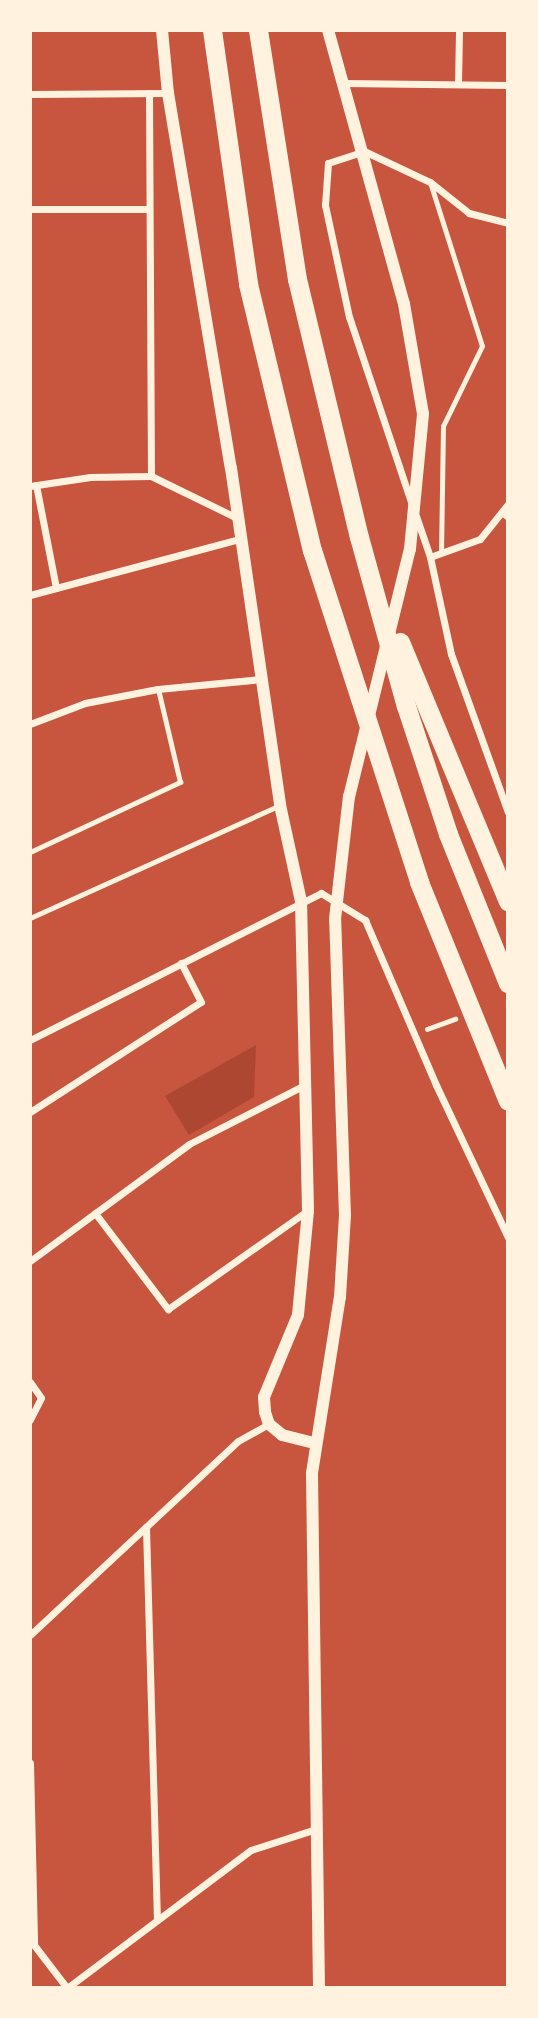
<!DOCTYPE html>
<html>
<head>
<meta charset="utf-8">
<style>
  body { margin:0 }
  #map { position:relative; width:538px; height:2018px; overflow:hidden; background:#c8553d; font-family:Manrope,sans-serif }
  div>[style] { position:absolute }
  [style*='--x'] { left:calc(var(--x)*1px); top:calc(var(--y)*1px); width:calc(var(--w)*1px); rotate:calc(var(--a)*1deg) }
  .green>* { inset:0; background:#ae4732 }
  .path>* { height:4.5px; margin:-2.25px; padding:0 2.25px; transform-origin:2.25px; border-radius:2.25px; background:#fff3e0 }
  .service>* { height:5px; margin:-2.5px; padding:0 2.5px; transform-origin:2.5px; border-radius:2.5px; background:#fff3e0 }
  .minor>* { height:7px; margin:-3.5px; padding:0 3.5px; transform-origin:3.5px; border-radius:3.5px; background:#fff3e0 }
  .tertiary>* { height:12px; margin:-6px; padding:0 6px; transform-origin:6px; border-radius:6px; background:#fff3e0 }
  .motorway>* { height:19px; margin:-9.5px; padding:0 9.5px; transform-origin:9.5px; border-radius:9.5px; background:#fff3e0 }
  span { translate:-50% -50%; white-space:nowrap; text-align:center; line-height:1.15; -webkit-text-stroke:5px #fff3e0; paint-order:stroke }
  .frame { position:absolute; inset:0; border:32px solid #fff3e0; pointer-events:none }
</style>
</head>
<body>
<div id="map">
  <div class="green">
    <i style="clip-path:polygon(256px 1045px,254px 1097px,189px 1135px,165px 1096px)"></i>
  </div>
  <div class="path">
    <i style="--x:427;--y:1029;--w:30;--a:-20"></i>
  </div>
  <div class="service">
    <i style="--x:430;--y:182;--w:172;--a:72.4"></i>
    <i style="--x:482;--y:346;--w:89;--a:116"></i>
    <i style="--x:443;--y:426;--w:127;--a:90.9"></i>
    <i style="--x:501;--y:513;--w:9;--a:36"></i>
    <i style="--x:30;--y:852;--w:166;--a:-25"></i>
    <i style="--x:180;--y:782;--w:96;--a:-103.3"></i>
    <i style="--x:30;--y:918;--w:274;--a:-24.3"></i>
  </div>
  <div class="minor">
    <i style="--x:344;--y:83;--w:164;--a:0.7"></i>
    <i style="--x:458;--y:84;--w:54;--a:-88.9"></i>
    <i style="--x:149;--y:93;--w:383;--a:89.7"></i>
    <i style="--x:30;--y:94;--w:138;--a:-0.4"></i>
    <i style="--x:30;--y:209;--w:117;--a:0"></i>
    <i style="--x:36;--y:485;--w:105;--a:79"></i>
    <i style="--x:30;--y:486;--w:61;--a:-8.5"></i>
    <i style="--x:90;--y:477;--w:61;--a:-0.9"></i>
    <i style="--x:151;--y:476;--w:96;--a:26"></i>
    <i style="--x:412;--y:505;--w:198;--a:-108.5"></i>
    <i style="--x:349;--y:317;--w:115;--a:-102.1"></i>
    <i style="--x:325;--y:205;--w:42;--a:-85.9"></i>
    <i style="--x:328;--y:163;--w:38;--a:-18"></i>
    <i style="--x:364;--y:151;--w:73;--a:25.2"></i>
    <i style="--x:430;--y:182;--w:50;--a:38.5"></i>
    <i style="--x:469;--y:213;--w:40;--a:14.4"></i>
    <i style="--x:416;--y:516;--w:43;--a:71.1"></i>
    <i style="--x:430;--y:557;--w:99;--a:77.8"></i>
    <i style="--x:451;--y:654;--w:168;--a:70.2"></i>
    <i style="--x:430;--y:557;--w:53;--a:-19.8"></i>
    <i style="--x:480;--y:539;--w:45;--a:-51.3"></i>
    <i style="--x:30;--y:595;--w:220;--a:-15"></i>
    <i style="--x:30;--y:724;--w:59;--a:-20.9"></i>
    <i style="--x:85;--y:703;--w:74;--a:-10.9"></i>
    <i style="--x:158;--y:689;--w:104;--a:-5.5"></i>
    <i style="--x:30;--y:1040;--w:326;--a:-26.8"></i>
    <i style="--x:321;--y:893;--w:52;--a:31.5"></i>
    <i style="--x:365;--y:920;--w:180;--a:66.7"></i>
    <i style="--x:436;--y:1085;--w:168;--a:64.7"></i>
    <i style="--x:30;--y:1112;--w:203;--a:-32.8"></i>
    <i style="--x:201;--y:1002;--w:44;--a:-117.1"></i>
    <i style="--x:95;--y:1213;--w:121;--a:52.8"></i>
    <i style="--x:168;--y:1309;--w:170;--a:-35.2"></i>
    <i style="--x:30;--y:1261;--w:197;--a:-36.3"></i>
    <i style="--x:189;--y:1144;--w:130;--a:-27"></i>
    <i style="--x:30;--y:1382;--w:19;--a:55"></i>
    <i style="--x:41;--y:1398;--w:25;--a:117"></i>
    <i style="--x:146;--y:1527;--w:392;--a:88.4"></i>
    <i style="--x:30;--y:1635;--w:284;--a:-43"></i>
    <i style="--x:238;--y:1441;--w:35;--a:-29"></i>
    <i style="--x:30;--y:1763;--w:182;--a:88.7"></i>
    <i style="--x:34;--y:1945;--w:54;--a:52.5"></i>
    <i style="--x:67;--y:1988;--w:230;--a:-36.9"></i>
    <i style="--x:251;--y:1850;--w:68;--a:-17.9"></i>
  </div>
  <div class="tertiary">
    <i style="--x:162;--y:30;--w:63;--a:84.6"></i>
    <i style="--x:168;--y:93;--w:380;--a:80.5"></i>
    <i style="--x:231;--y:468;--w:341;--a:81.7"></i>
    <i style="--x:280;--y:805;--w:98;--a:77.7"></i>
    <i style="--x:301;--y:901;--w:310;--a:88.7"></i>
    <i style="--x:308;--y:1211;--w:104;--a:95.5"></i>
    <i style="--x:298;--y:1315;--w:89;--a:112.5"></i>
    <i style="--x:264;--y:1397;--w:15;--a:86"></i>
    <i style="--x:265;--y:1412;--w:13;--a:72"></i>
    <i style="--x:269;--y:1424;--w:17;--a:40"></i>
    <i style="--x:282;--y:1435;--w:34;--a:14"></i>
    <i style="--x:319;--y:1988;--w:515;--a:-90.78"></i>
    <i style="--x:312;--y:1473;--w:178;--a:-81"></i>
    <i style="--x:340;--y:1297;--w:81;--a:-86.5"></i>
    <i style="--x:345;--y:1216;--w:297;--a:-91.9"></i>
    <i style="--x:335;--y:919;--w:123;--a:-83.5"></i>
    <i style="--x:349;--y:797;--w:255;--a:-76.2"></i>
    <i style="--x:410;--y:549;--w:136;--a:-84.5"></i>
    <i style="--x:423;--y:414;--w:112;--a:-99.8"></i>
    <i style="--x:404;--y:304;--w:284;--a:-105.5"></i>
  </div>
  <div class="motorway">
    <i style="--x:212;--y:30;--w:257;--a:81.9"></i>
    <i style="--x:248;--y:284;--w:274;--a:76.5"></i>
    <i style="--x:312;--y:550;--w:349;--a:72.1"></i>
    <i style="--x:419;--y:882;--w:236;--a:67.9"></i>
    <i style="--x:258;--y:30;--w:252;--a:81.1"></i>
    <i style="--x:297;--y:279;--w:265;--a:76.5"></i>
    <i style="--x:359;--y:537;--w:175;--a:74.5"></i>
    <i style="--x:406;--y:706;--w:135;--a:71.8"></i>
    <i style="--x:448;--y:834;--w:161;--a:68.1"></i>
    <i style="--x:400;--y:642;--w:281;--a:67.4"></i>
  </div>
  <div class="frame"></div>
</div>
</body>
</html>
